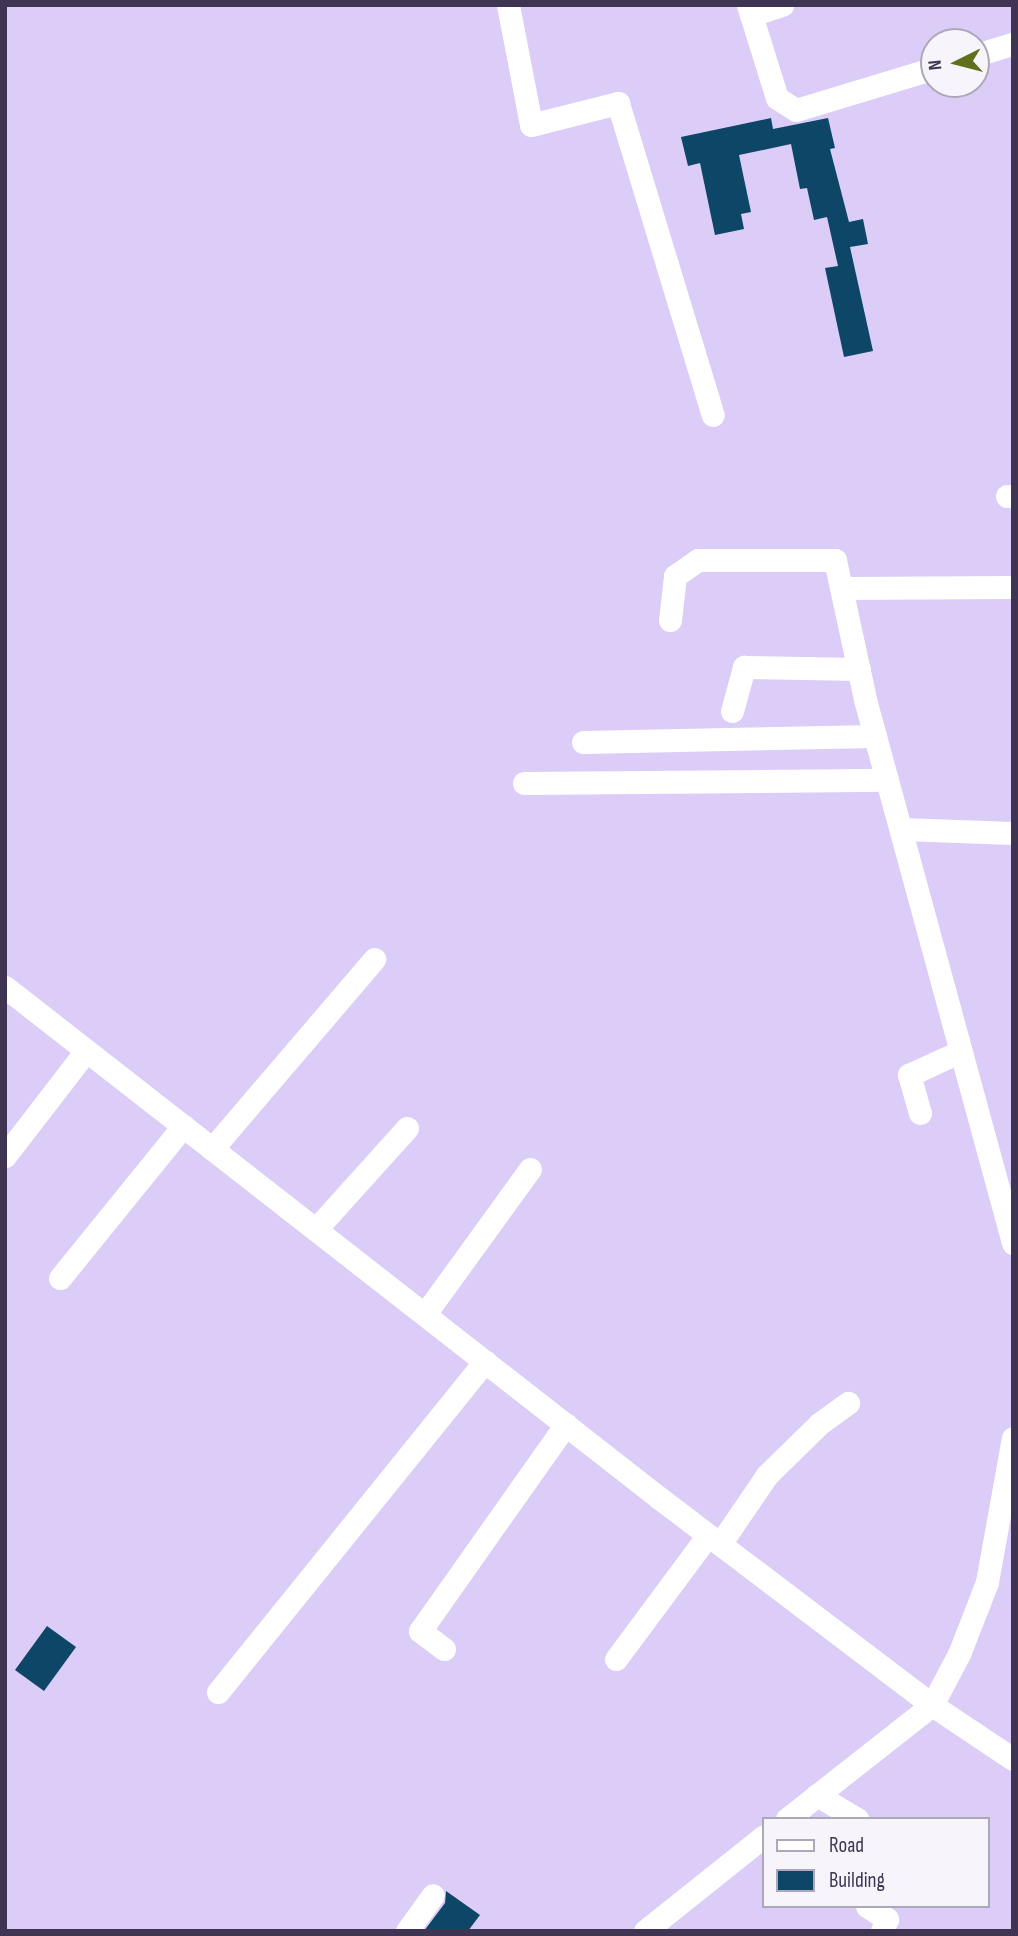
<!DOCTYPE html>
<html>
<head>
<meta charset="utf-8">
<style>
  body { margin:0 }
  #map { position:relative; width:1018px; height:1936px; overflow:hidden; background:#dbccf8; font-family:"Sofia Sans Condensed",sans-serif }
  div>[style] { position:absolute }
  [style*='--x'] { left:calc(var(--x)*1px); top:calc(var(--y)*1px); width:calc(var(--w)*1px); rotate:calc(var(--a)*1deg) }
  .building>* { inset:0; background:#0d4666 }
  .minor>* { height:23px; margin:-11.5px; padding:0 11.5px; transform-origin:11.5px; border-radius:11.5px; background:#fff }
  span { translate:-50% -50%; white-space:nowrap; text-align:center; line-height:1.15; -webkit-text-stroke:7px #f7f4fc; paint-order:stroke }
  .frame { position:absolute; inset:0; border:7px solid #3f3552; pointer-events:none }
  .legend { position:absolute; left:762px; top:1817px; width:228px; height:91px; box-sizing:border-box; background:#f7f4fc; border:2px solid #ada8b8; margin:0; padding:9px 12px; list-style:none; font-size:21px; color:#3f3552 }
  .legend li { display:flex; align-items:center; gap:14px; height:35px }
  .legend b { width:35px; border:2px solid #ada8b8 }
  .north { position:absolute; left:920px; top:28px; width:70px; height:70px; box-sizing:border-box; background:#f7f4fc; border:2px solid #ada8b8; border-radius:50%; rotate:264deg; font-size:19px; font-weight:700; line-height:28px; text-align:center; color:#3f3552 }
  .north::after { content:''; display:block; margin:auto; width:24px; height:32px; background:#5f701d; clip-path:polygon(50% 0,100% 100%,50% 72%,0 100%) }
</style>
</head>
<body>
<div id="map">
  <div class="building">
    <i style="clip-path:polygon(771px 118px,773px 129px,828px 118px,835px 148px,830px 149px,849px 222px,863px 219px,868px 244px,850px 247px,873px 351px,844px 357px,825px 268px,838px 266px,827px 217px,814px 220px,807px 188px,800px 189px,791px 144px,739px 155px,751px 212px,741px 214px,744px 229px,715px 235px,700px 163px,688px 166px,681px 137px)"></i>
    <i style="clip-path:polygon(47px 1626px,76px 1647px,44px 1691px,15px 1670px)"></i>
    <i style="clip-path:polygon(446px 1891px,480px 1915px,468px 1931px,424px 1931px,445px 1903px)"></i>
  </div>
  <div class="minor">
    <i style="--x:508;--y:5;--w:122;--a:79.1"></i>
    <i style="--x:531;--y:125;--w:90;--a:-14.2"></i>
    <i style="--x:618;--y:103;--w:326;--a:73.1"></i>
    <i style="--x:748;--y:5;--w:97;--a:72.7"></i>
    <i style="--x:777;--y:98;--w:22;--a:32"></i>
    <i style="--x:796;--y:110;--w:144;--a:-16.9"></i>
    <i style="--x:751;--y:15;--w:33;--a:-18"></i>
    <i style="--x:976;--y:55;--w:39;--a:-17"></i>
    <i style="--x:1007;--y:496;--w:6;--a:0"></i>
    <i style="--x:842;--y:588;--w:171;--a:-0.3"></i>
    <i style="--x:670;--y:620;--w:44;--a:-83.5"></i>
    <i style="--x:675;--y:576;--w:28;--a:-35"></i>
    <i style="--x:698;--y:560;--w:137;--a:0"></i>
    <i style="--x:835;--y:560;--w:146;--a:77.8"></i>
    <i style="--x:866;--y:703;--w:560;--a:74.77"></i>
    <i style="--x:732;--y:711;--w:46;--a:-74.7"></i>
    <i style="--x:744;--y:667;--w:115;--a:1"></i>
    <i style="--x:583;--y:742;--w:292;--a:-1.2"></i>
    <i style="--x:524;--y:783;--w:363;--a:-0.5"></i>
    <i style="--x:901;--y:829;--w:112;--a:2"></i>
    <i style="--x:5;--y:987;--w:829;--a:37.99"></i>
    <i style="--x:658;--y:1497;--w:344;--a:37.2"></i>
    <i style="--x:932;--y:1705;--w:97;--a:33.7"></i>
    <i style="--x:920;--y:1113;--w:40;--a:-106"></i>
    <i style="--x:909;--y:1075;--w:57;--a:-24.8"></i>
    <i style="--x:212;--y:1149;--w:250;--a:-49.5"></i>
    <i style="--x:5;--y:1156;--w:133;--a:-52.4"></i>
    <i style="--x:316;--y:1229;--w:136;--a:-48"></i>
    <i style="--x:60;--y:1278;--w:196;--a:-51"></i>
    <i style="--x:425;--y:1314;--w:179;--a:-54.1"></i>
    <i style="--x:720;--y:1544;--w:83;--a:-55.7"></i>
    <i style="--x:767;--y:1475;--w:73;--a:-44.4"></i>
    <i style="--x:819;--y:1424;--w:36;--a:-36"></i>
    <i style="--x:444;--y:1649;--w:30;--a:-143"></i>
    <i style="--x:420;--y:1631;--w:253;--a:-54.8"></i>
    <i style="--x:616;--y:1659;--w:154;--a:-53.4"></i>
    <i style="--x:218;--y:1692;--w:425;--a:-51.1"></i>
    <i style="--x:817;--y:1795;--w:47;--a:31"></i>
    <i style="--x:787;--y:1819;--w:184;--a:-38.2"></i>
    <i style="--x:932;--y:1705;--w:58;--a:-62.1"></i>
    <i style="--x:959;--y:1654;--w:77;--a:-68.7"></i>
    <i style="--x:987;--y:1582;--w:146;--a:-79.8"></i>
    <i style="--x:867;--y:1906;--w:24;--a:33"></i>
    <i style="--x:887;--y:1919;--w:13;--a:113"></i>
    <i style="--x:407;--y:1931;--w:44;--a:-54.2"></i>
    <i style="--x:645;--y:1931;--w:152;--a:-38.6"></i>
  </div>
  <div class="frame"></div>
  <ul class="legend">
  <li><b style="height:9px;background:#fff"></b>Road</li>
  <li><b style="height:19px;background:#0d4666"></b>Building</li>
  </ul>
  <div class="north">N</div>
</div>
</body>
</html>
